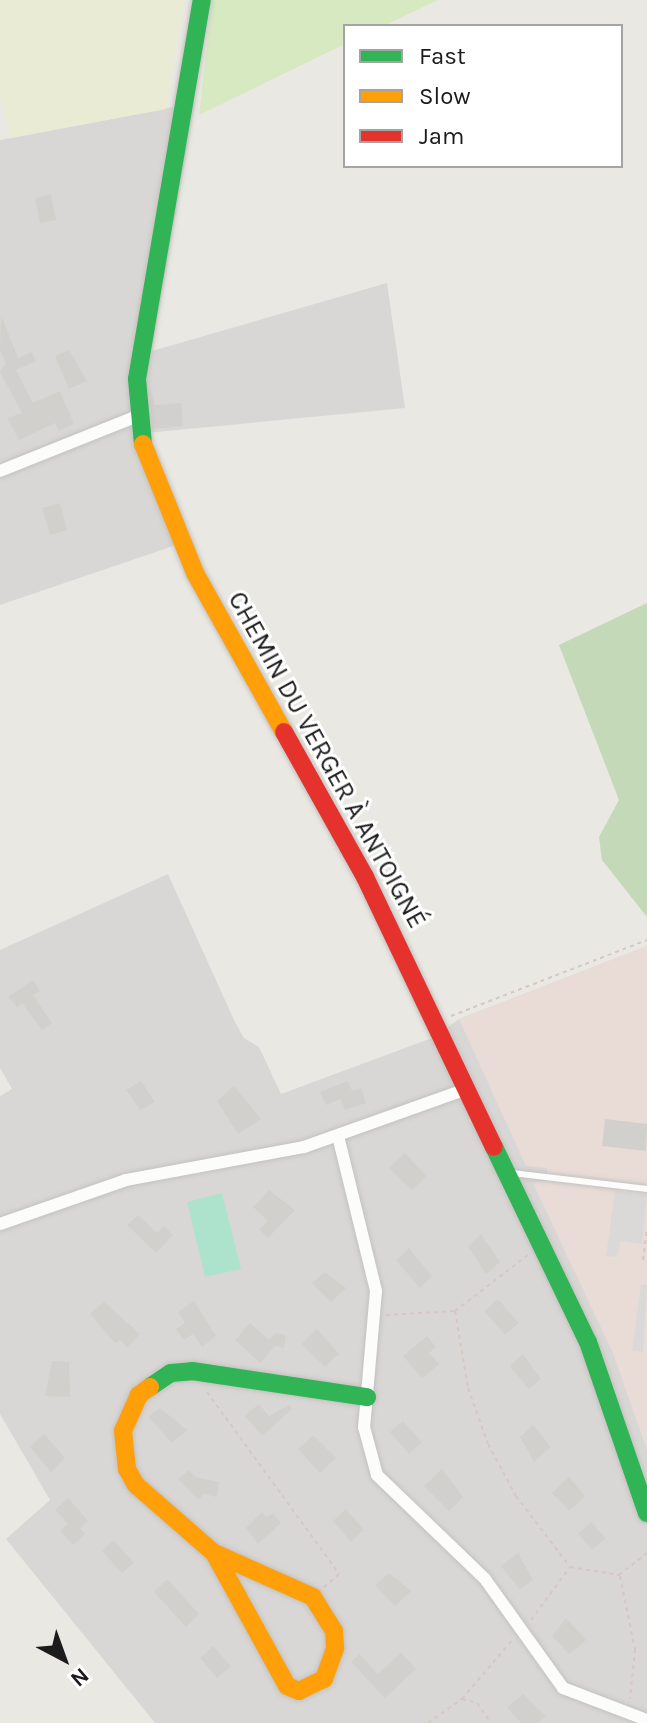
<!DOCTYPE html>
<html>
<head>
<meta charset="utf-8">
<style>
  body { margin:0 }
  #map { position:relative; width:647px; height:1723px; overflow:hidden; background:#eae8e3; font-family:Karla,sans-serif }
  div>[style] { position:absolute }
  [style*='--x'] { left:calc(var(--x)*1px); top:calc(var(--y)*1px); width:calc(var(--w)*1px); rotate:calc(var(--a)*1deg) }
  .residential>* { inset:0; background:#d9d7d5 }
  .military>* { inset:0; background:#e9dcd6 }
  .farmland>* { inset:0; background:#eaebd5 }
  .grass>* { inset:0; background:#d6e9c0 }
  .forest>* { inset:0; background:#c4d9b7 }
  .pitch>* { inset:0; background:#ade3cc }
  .parking>* { inset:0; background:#dad9d7 }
  .building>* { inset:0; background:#d2d0cc }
  .path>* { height:2px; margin-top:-1px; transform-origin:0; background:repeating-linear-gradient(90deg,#d6c7c3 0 4px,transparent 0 8px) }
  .roads { filter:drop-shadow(0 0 2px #c2c2bf) drop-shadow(0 0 2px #c2c2bf) }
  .lane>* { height:6px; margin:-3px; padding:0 3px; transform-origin:3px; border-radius:3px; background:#fcfcfb }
  .street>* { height:12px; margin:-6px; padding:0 6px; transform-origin:6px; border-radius:6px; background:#fcfcfb }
  .fast>* { height:18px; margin:-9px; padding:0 9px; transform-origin:9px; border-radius:9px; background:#30b455 }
  .slow>* { height:18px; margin:-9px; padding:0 9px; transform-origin:9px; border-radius:9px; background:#ff9f0a }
  .jam>* { height:18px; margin:-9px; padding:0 9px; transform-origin:9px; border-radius:9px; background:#e5322d }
  span { translate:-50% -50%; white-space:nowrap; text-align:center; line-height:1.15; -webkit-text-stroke:6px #fff; paint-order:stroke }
  .street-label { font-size:26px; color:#1b1b1b }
  .legend { position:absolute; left:343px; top:24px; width:280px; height:144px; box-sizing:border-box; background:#fff; border:2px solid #a4a4a4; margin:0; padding:10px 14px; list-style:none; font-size:24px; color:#1b1b1b }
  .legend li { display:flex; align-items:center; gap:16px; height:40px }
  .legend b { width:40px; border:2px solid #a4a4a4 }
  .north { position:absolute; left:24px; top:1619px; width:80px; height:80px; -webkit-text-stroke:6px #fff; paint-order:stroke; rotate:139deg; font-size:22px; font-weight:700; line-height:32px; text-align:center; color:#1b1b1b }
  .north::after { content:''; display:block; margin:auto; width:28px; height:36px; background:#1b1b1b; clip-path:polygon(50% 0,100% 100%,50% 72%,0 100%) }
</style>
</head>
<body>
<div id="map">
  <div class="residential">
    <i style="clip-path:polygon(195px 103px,152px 351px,387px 283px,405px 408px,146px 433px,188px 541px,0 605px,0 140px)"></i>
    <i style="clip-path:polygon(168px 874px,234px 1020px,244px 1038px,259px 1047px,281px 1094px,432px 1038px,459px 1019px,647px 946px,647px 1723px,155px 1723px,6px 1539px,50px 1500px,0 1414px,0 1096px,12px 1089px,0 1068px,0 950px)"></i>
  </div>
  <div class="military">
    <i style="clip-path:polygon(647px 946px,647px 1450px,613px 1353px,533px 1183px,547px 1181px,547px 1168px,526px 1166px,459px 1019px)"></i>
  </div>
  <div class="farmland">
    <i style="clip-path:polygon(0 0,184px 0,166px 109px,11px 138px,0 95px)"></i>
  </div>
  <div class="grass">
    <i style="clip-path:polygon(212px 0,438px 0,383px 26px,345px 26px,345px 44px,199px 115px)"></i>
  </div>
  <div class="forest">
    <i style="clip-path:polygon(647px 603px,647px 917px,602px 860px,599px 837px,619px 800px,559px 645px)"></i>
  </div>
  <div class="pitch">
    <i style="clip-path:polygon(222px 1193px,241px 1269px,205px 1277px,187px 1202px)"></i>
  </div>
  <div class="parking">
    <i style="clip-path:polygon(615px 1191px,647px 1195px,642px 1244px,621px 1241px,617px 1257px,606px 1256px)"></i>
    <i style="clip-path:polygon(641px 1284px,647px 1285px,643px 1352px,632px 1351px)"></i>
  </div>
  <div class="building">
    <i style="clip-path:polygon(51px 194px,56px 220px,40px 223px,35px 198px)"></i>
    <i style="clip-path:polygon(1px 315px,18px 358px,32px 352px,36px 361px,16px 370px,33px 403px,60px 391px,74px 424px,59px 431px,55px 423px,19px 440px,7px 418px,22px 413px,0 372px,6px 363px,0 350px)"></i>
    <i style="clip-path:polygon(69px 350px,87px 381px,69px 389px,55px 356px)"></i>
    <i style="clip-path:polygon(150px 388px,155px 405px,181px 403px,183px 426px,152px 429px)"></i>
    <i style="clip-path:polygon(60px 503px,67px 530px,50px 535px,42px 508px)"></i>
    <i style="clip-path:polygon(33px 980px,40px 991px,33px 995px,52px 1023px,42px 1030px,22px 1003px,17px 1007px,8px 997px)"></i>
    <i style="clip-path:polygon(141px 1081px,155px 1102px,140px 1110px,126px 1090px)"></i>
    <i style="clip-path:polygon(348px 1081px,352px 1091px,361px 1088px,366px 1103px,345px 1110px,341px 1099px,326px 1105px,320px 1092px)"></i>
    <i style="clip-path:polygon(234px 1086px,261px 1119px,238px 1134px,217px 1101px)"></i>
    <i style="clip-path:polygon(605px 1119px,647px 1124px,646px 1151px,602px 1146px)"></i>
    <i style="clip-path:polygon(405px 1153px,426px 1176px,412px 1190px,389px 1168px)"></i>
    <i style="clip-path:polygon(269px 1190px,295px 1210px,268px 1238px,259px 1229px,268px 1221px,253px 1207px)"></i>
    <i style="clip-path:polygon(138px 1215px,157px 1233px,164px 1226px,173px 1235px,156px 1253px,127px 1225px)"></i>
    <i style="clip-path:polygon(481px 1234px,500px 1262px,486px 1274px,468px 1246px)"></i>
    <i style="clip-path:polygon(409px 1248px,432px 1276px,420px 1288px,396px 1260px)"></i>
    <i style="clip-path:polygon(325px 1272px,346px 1288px,331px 1302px,312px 1283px)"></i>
    <i style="clip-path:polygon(498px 1299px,519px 1323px,505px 1335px,484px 1311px)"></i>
    <i style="clip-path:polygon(194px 1301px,216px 1336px,202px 1347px,193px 1334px,184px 1340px,176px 1329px,185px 1323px,178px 1312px)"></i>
    <i style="clip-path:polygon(104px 1302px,140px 1334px,127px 1347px,120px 1340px,115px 1343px,90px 1314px)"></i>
    <i style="clip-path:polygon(250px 1323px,269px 1340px,275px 1333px,286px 1335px,284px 1348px,275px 1346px,260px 1363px,235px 1340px)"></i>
    <i style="clip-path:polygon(317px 1329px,339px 1354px,325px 1367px,302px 1344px)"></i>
    <i style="clip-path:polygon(427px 1336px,436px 1347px,429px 1353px,439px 1364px,422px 1378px,403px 1356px)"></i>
    <i style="clip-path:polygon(523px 1354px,541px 1379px,529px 1389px,510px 1366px)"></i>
    <i style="clip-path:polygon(52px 1361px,69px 1362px,70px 1397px,45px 1396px)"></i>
    <i style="clip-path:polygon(259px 1404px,269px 1416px,289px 1405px,292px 1409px,262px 1436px,245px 1416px)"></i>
    <i style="clip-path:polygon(160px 1408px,187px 1430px,172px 1443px,148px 1417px)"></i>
    <i style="clip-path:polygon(403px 1421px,422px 1442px,409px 1454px,390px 1432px)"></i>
    <i style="clip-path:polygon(533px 1425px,551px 1447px,534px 1462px,520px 1437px)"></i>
    <i style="clip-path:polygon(44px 1434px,65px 1458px,51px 1472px,30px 1447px)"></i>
    <i style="clip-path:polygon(313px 1435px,336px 1458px,320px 1473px,298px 1449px)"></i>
    <i style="clip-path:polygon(442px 1469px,463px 1497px,449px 1511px,424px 1486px)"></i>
    <i style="clip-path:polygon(189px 1470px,196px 1477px,219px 1482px,217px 1497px,204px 1494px,198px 1500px,178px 1479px)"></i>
    <i style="clip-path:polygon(569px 1477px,585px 1496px,569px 1511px,552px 1493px)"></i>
    <i style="clip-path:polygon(68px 1498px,88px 1521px,80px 1528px,85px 1534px,73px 1545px,60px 1531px,68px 1524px,55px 1510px)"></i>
    <i style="clip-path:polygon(346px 1509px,364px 1530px,351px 1542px,333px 1521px)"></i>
    <i style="clip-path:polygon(262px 1512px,267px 1517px,273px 1513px,281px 1523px,258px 1544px,246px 1528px)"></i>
    <i style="clip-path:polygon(591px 1522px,606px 1538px,592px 1550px,578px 1534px)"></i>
    <i style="clip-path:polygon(114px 1540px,134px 1563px,122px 1573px,102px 1551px)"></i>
    <i style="clip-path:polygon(518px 1553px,533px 1580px,520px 1590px,501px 1566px)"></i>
    <i style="clip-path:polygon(389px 1573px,411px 1591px,395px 1606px,375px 1585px)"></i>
    <i style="clip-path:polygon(167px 1579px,199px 1614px,186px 1627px,154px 1592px)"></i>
    <i style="clip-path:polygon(566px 1618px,586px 1640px,569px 1654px,552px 1636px)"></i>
    <i style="clip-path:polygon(213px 1646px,231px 1666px,217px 1678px,200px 1658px)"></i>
    <i style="clip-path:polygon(401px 1653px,416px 1669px,385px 1698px,351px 1662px,359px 1654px,378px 1674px)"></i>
    <i style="clip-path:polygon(523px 1694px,546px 1716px,537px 1723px,521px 1723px,507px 1707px)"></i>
  </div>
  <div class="path">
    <i style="--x:451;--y:1016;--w:210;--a:-21.2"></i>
    <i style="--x:643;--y:1260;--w:31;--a:-83"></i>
    <i style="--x:455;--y:1311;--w:78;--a:80.4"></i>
    <i style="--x:468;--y:1388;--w:59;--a:70.3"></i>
    <i style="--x:488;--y:1444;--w:59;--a:61.7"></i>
    <i style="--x:516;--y:1496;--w:89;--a:52.7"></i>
    <i style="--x:386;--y:1315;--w:69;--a:-3.3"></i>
    <i style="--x:455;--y:1311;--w:92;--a:-37.5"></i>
    <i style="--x:207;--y:1392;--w:225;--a:54"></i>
    <i style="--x:339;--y:1574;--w:20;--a:139"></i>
    <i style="--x:620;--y:1576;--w:75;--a:78.4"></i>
    <i style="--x:635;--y:1649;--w:50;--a:95.7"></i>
    <i style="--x:531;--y:1620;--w:66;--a:-53.7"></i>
    <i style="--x:570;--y:1567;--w:50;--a:9.3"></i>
    <i style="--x:619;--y:1575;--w:36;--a:-38"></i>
    <i style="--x:462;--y:1699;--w:79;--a:-49.6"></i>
    <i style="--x:428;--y:1723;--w:42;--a:-35.2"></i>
    <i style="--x:462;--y:1699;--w:16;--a:15"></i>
    <i style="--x:477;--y:1703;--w:24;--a:55"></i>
  </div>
  <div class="roads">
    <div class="lane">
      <i style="--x:512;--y:1173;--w:136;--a:6.8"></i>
    </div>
    <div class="street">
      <i style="--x:0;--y:471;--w:145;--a:-21.8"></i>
      <i style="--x:338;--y:1136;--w:160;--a:76.2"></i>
      <i style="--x:376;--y:1291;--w:137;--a:95"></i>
      <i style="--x:364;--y:1427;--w:50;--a:74.8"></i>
      <i style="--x:377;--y:1475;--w:150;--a:43.9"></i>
      <i style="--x:485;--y:1579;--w:134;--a:54.4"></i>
      <i style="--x:563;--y:1688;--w:90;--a:20.9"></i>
      <i style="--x:0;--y:1224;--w:133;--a:-19.2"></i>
      <i style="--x:126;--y:1180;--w:181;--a:-10.5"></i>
      <i style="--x:304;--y:1147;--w:173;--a:-19.6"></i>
    </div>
    <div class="fast">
      <i style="--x:143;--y:444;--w:65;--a:-95.3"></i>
      <i style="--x:137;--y:379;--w:385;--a:-80.3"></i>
      <i style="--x:494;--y:1147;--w:216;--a:64.3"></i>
      <i style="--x:588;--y:1342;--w:181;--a:71"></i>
      <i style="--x:150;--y:1387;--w:25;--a:-34"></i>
      <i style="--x:171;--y:1373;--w:21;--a:-5"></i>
      <i style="--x:192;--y:1371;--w:177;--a:8.5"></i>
    </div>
    <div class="slow">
      <i style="--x:143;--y:444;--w:139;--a:68"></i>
      <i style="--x:195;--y:573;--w:182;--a:60.8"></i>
      <i style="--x:150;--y:1387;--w:14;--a:144"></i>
      <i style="--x:139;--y:1395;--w:39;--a:114"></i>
      <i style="--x:123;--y:1431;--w:38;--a:84"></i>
      <i style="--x:127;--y:1469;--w:18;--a:61"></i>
      <i style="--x:136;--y:1485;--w:103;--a:41.1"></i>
      <i style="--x:214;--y:1553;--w:152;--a:61.2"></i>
      <i style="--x:287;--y:1686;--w:13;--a:23"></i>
      <i style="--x:299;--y:1691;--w:28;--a:-26"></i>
      <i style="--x:324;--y:1679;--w:33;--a:-70"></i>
      <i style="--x:335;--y:1648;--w:17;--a:-93"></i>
      <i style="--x:334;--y:1631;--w:40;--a:-122"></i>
      <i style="--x:313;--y:1597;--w:108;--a:-156"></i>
    </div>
    <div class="jam">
      <i style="--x:284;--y:732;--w:166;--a:60.8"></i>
      <i style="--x:365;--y:877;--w:299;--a:64.5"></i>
    </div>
  </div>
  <div class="street-label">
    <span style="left:327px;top:760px;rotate:61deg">CHEMIN DU VERGER À ANTOIGNÉ</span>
  </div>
  <ul class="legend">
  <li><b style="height:10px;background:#30b455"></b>Fast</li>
  <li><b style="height:10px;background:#ff9f0a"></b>Slow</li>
  <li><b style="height:10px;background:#e5322d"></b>Jam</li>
  </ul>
  <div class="north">N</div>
</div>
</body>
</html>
